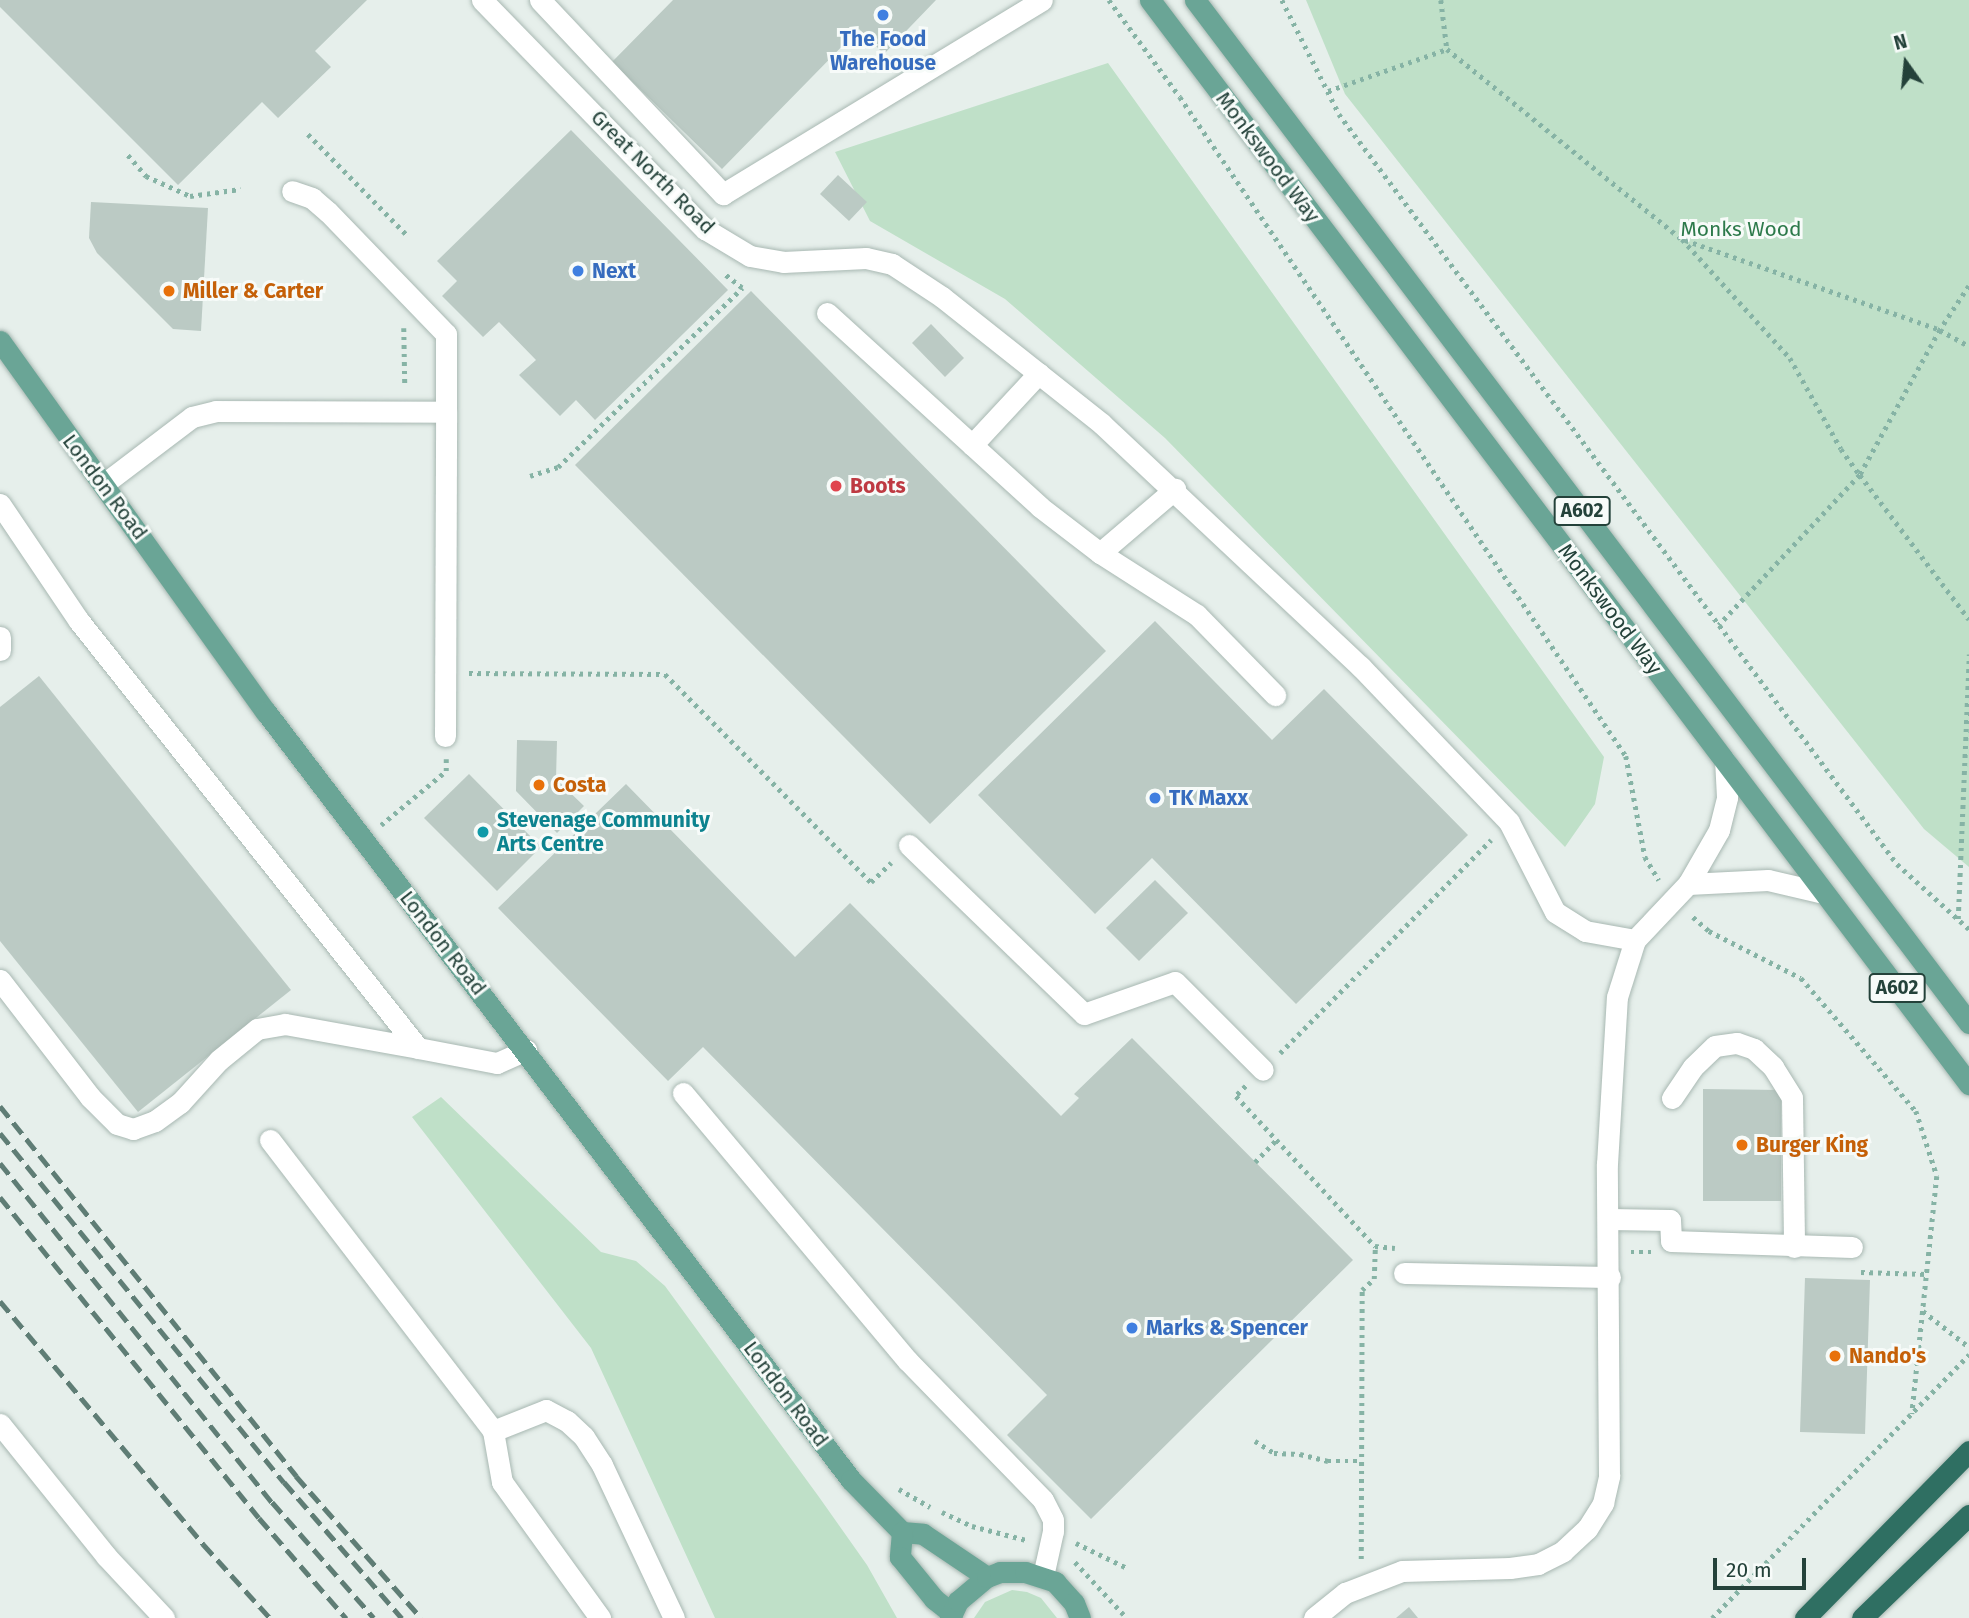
<!DOCTYPE html>
<html>
<head>
<meta charset="utf-8">
<style>
  body { margin:0 }
  #map { position:relative; width:1969px; height:1618px; overflow:hidden; background:#e6efeb; font-family:"Fira Sans",sans-serif }
  div>[style] { position:absolute }
  [style*='--x'] { left:calc(var(--x)*1px); top:calc(var(--y)*1px); width:calc(var(--w)*1px); rotate:calc(var(--a)*1deg) }
  .green>* { inset:0; background:#bfe0c8 }
  .building>* { inset:0; background:#bbcac4 }
  .path>* { height:4.5px; margin-top:-2.25px; transform-origin:0; background:repeating-linear-gradient(90deg,#86b3a5 0 3.5px,transparent 0 8.5px) }
  .roads { filter:drop-shadow(0 0 2px #a8b8b2) drop-shadow(0 0 2px #a8b8b2) }
  .minor>* { height:21px; margin:-10.5px; padding:0 10.5px; transform-origin:10.5px; border-radius:10.5px; background:#fff }
  .major>* { height:21px; margin:-10.5px; padding:0 10.5px; transform-origin:10.5px; border-radius:10.5px; background:#6aa596 }
  .highway>* { height:21px; margin:-10.5px; padding:0 10.5px; transform-origin:10.5px; border-radius:10.5px; background:#2f6f62 }
  .rail>* { height:5px; margin-top:-2.5px; transform-origin:0; background:repeating-linear-gradient(90deg,#5f7d75 0 14px,transparent 0 21px) }
  .dots>* { width:19px; height:19px; translate:-50% -50%; box-sizing:border-box; border:4px solid #f7fbf9; border-radius:50% }
  span { translate:-50% -50%; white-space:nowrap; text-align:center; line-height:1.15; -webkit-text-stroke:6px #f7fbf9; paint-order:stroke }
  .shield-label span { padding:2px 5px; background:#f7fbf9; border:2px solid; border-radius:5px; -webkit-text-stroke-width:0 }
  .shield-label { font-size:19px; color:#24423a; font-weight:700 }
  .shop-label { font-size:21px; color:#366cbe; font-weight:700 }
  .left { translate:0 -50%; text-align:left }
  .street-label { font-size:21px; color:#24423a }
  .park-label { font-size:21px; color:#2d7a4b }
  .food-label { font-size:21px; color:#c56008; font-weight:700 }
  .health-label { font-size:21px; color:#be3a42; font-weight:700 }
  .culture-label { font-size:21px; color:#0d838f; font-weight:700 }
  .north { position:absolute; left:1871px; top:28px; width:70px; height:70px; -webkit-text-stroke:5px #f7fbf9; paint-order:stroke; rotate:345deg; font-size:19px; font-weight:700; line-height:28px; text-align:center; color:#24423a }
  .north::after { content:''; display:block; margin:auto; width:24px; height:32px; background:#24423a; clip-path:polygon(50% 0,100% 100%,50% 72%,0 100%) }
  .scale { position:absolute; left:1713px; top:1558px; width:93px; height:32px; box-sizing:border-box; border:4px solid #24423a; border-top:0; padding-left:9px; font-size:21px; line-height:24px; white-space:nowrap; color:#24423a; -webkit-text-stroke:5px #f7fbf9; paint-order:stroke }
</style>
</head>
<body>
<div id="map">
  <div class="green">
    <i style="clip-path:polygon(1306px 0,1969px 0,1969px 867px,1924px 829px,1345px 94px)"></i>
    <i style="clip-path:polygon(1108px 63px,1604px 757px,1595px 804px,1565px 847px,1165px 438px,1005px 299px,870px 221px,835px 152px)"></i>
    <i style="clip-path:polygon(441px 1097px,601px 1252px,636px 1261px,665px 1286px,819px 1497px,867px 1565px,897px 1618px,715px 1618px,591px 1348px,412px 1117px)"></i>
    <i style="clip-path:polygon(1012px 1590px,1027px 1592px,1041px 1598px,1057px 1618px,974px 1618px,985px 1602px)"></i>
  </div>
  <div class="building">
    <i style="clip-path:polygon(0 0,367px 0,315px 51px,331px 67px,278px 118px,262px 102px,178px 185px,0 7px)"></i>
    <i style="clip-path:polygon(673px 0,936px 0,884px 54px,859px 29px,722px 169px,612px 62px)"></i>
    <i style="clip-path:polygon(571px 130px,728px 290px,595px 420px,576px 400px,560px 416px,519px 375px,536px 360px,499px 322px,483px 337px,442px 296px,457px 281px,437px 261px)"></i>
    <i style="clip-path:polygon(838px 175px,867px 202px,849px 221px,820px 194px)"></i>
    <i style="clip-path:polygon(91px 202px,208px 208px,201px 331px,173px 329px,97px 253px,89px 238px)"></i>
    <i style="clip-path:polygon(751px 291px,1106px 651px,930px 824px,575px 465px)"></i>
    <i style="clip-path:polygon(931px 324px,964px 358px,945px 377px,912px 343px)"></i>
    <i style="clip-path:polygon(1155px 621px,1272px 740px,1324px 689px,1468px 835px,1296px 1004px,1152px 858px,1095px 914px,978px 795px)"></i>
    <i style="clip-path:polygon(39px 676px,291px 990px,138px 1112px,0 941px,0 707px)"></i>
    <i style="clip-path:polygon(517px 740px,557px 741px,556px 779px,584px 806px,557px 833px,516px 791px)"></i>
    <i style="clip-path:polygon(469px 774px,541px 847px,497px 891px,424px 818px)"></i>
    <i style="clip-path:polygon(626px 784px,795px 957px,850px 903px,1061px 1116px,1079px 1098px,1074px 1094px,1132px 1038px,1353px 1260px,1091px 1519px,1007px 1435px,1047px 1395px,703px 1047px,668px 1081px,498px 908px)"></i>
    <i style="clip-path:polygon(1155px 880px,1188px 913px,1139px 961px,1106px 928px)"></i>
    <i style="clip-path:polygon(1703px 1089px,1781px 1090px,1781px 1201px,1703px 1201px)"></i>
    <i style="clip-path:polygon(1805px 1278px,1870px 1280px,1865px 1434px,1800px 1432px)"></i>
    <i style="clip-path:polygon(1409px 1607px,1418px 1618px,1396px 1618px)"></i>
  </div>
  <div class="path">
    <i style="--x:1109;--y:0;--w:120;--a:53.8"></i>
    <i style="--x:1180;--y:97;--w:796;--a:55.91"></i>
    <i style="--x:1626;--y:756;--w:103;--a:79.3"></i>
    <i style="--x:1645;--y:857;--w:27;--a:59"></i>
    <i style="--x:1282;--y:0;--w:127;--a:63.4"></i>
    <i style="--x:1339;--y:114;--w:935;--a:53.35"></i>
    <i style="--x:1897;--y:864;--w:97;--a:42.1"></i>
    <i style="--x:1441;--y:0;--w:49;--a:83"></i>
    <i style="--x:1447;--y:49;--w:302;--a:39"></i>
    <i style="--x:1682;--y:239;--w:161;--a:47.8"></i>
    <i style="--x:1790;--y:358;--w:104;--a:60.7"></i>
    <i style="--x:1841;--y:449;--w:32;--a:54"></i>
    <i style="--x:1860;--y:475;--w:206;--a:133.2"></i>
    <i style="--x:1328;--y:91;--w:126;--a:-19.4"></i>
    <i style="--x:308;--y:134;--w:143;--a:45.6"></i>
    <i style="--x:128;--y:155;--w:28;--a:49"></i>
    <i style="--x:146;--y:176;--w:48;--a:24.4"></i>
    <i style="--x:190;--y:196;--w:51;--a:-7.8"></i>
    <i style="--x:1685;--y:240;--w:270;--a:19.4"></i>
    <i style="--x:1940;--y:330;--w:33;--a:29"></i>
    <i style="--x:1969;--y:286;--w:53;--a:123.4"></i>
    <i style="--x:1940;--y:330;--w:166;--a:118.9"></i>
    <i style="--x:1860;--y:475;--w:181;--a:52.9"></i>
    <i style="--x:404;--y:328;--w:58;--a:89"></i>
    <i style="--x:530;--y:476;--w:29;--a:-18"></i>
    <i style="--x:558;--y:467;--w:257;--a:-44.2"></i>
    <i style="--x:742;--y:288;--w:24;--a:-142"></i>
    <i style="--x:469;--y:673;--w:196;--a:0.3"></i>
    <i style="--x:665;--y:674;--w:293;--a:45.3"></i>
    <i style="--x:871;--y:882;--w:28;--a:-44"></i>
    <i style="--x:381;--y:825;--w:85;--a:-39.7"></i>
    <i style="--x:446;--y:771;--w:12;--a:-90"></i>
    <i style="--x:1693;--y:917;--w:21;--a:41"></i>
    <i style="--x:1709;--y:931;--w:103;--a:27.1"></i>
    <i style="--x:1801;--y:978;--w:176;--a:49.2"></i>
    <i style="--x:1916;--y:1111;--w:68;--a:72.1"></i>
    <i style="--x:1937;--y:1176;--w:239;--a:96"></i>
    <i style="--x:1958;--y:919;--w:265;--a:-87.6"></i>
    <i style="--x:1280;--y:1053;--w:300;--a:-45.3"></i>
    <i style="--x:1246;--y:1086;--w:14;--a:135"></i>
    <i style="--x:1236;--y:1096;--w:205;--a:47.2"></i>
    <i style="--x:1375;--y:1246;--w:20;--a:6"></i>
    <i style="--x:1255;--y:1162;--w:30;--a:-46"></i>
    <i style="--x:1631;--y:1252;--w:20;--a:0"></i>
    <i style="--x:1861;--y:1272;--w:65;--a:1.8"></i>
    <i style="--x:1923;--y:1311;--w:58;--a:38"></i>
    <i style="--x:1255;--y:1441;--w:22;--a:32"></i>
    <i style="--x:1274;--y:1453;--w:26;--a:2"></i>
    <i style="--x:1300;--y:1454;--w:29;--a:14"></i>
    <i style="--x:1328;--y:1461;--w:34;--a:0"></i>
    <i style="--x:899;--y:1489;--w:36;--a:30"></i>
    <i style="--x:942;--y:1512;--w:33;--a:25"></i>
    <i style="--x:972;--y:1526;--w:56;--a:14.5"></i>
    <i style="--x:1076;--y:1543;--w:57;--a:26.1"></i>
    <i style="--x:1361;--y:1559;--w:269;--a:-89.8"></i>
    <i style="--x:1362;--y:1290;--w:16;--a:-43"></i>
    <i style="--x:1374;--y:1279;--w:33;--a:-88"></i>
    <i style="--x:1075;--y:1562;--w:76;--a:47.1"></i>
    <i style="--x:1712;--y:1618;--w:368;--a:-45.7"></i>
  </div>
  <div class="roads">
    <div class="minor">
      <i style="--x:482;--y:0;--w:320;--a:45.8"></i>
      <i style="--x:705;--y:229;--w:52;--a:31"></i>
      <i style="--x:750;--y:256;--w:34;--a:10"></i>
      <i style="--x:783;--y:262;--w:83;--a:-2.8"></i>
      <i style="--x:866;--y:258;--w:27;--a:13"></i>
      <i style="--x:892;--y:264;--w:60;--a:33.4"></i>
      <i style="--x:942;--y:297;--w:204;--a:38.4"></i>
      <i style="--x:1102;--y:424;--w:355;--a:43.2"></i>
      <i style="--x:1361;--y:667;--w:214;--a:46.3"></i>
      <i style="--x:1509;--y:822;--w:101;--a:62.9"></i>
      <i style="--x:1555;--y:912;--w:36;--a:32"></i>
      <i style="--x:1585;--y:931;--w:51;--a:10.2"></i>
      <i style="--x:540;--y:0;--w:267;--a:46.7"></i>
      <i style="--x:723;--y:194;--w:373;--a:-31.3"></i>
      <i style="--x:827;--y:313;--w:288;--a:42.3"></i>
      <i style="--x:1040;--y:507;--w:76;--a:37.5"></i>
      <i style="--x:1100;--y:553;--w:115;--a:32.6"></i>
      <i style="--x:1197;--y:615;--w:112;--a:45.7"></i>
      <i style="--x:972;--y:445;--w:98;--a:-47.1"></i>
      <i style="--x:105;--y:483;--w:109;--a:-37.2"></i>
      <i style="--x:192;--y:417;--w:25;--a:-14"></i>
      <i style="--x:216;--y:411;--w:230;--a:0.2"></i>
      <i style="--x:446;--y:412;--w:78;--a:-90"></i>
      <i style="--x:446;--y:334;--w:170;--a:-134"></i>
      <i style="--x:328;--y:212;--w:21;--a:-139"></i>
      <i style="--x:312;--y:198;--w:21;--a:-161"></i>
      <i style="--x:0;--y:504;--w:141;--a:56"></i>
      <i style="--x:79;--y:621;--w:545;--a:51.55"></i>
      <i style="--x:418;--y:1048;--w:80;--a:10.8"></i>
      <i style="--x:497;--y:1063;--w:32;--a:-24"></i>
      <i style="--x:1100;--y:553;--w:99;--a:-40.5"></i>
      <i style="--x:0;--y:637;--w:13;--a:90"></i>
      <i style="--x:445;--y:736;--w:324;--a:-89.8"></i>
      <i style="--x:909;--y:845;--w:243;--a:44"></i>
      <i style="--x:1084;--y:1014;--w:96;--a:-19.4"></i>
      <i style="--x:1175;--y:982;--w:124;--a:45"></i>
      <i style="--x:1688;--y:884;--w:80;--a:-2.9"></i>
      <i style="--x:1768;--y:880;--w:57;--a:13.1"></i>
      <i style="--x:0;--y:980;--w:148;--a:52.4"></i>
      <i style="--x:90;--y:1097;--w:38;--a:45"></i>
      <i style="--x:117;--y:1124;--w:17;--a:17"></i>
      <i style="--x:133;--y:1129;--w:23;--a:-20"></i>
      <i style="--x:155;--y:1121;--w:31;--a:-36"></i>
      <i style="--x:180;--y:1103;--w:58;--a:-47.8"></i>
      <i style="--x:219;--y:1060;--w:49;--a:-39.2"></i>
      <i style="--x:257;--y:1029;--w:28;--a:-10"></i>
      <i style="--x:285;--y:1024;--w:135;--a:10.2"></i>
      <i style="--x:683;--y:1093;--w:349;--a:50"></i>
      <i style="--x:907;--y:1360;--w:195;--a:45.8"></i>
      <i style="--x:1043;--y:1500;--w:22;--a:63"></i>
      <i style="--x:1053;--y:1520;--w:11;--a:90"></i>
      <i style="--x:1053;--y:1531;--w:46;--a:102.5"></i>
      <i style="--x:1672;--y:1098;--w:37;--a:-56"></i>
      <i style="--x:1693;--y:1067;--w:30;--a:-44"></i>
      <i style="--x:1715;--y:1046;--w:22;--a:-8"></i>
      <i style="--x:1737;--y:1043;--w:18;--a:19"></i>
      <i style="--x:1754;--y:1049;--w:26;--a:43"></i>
      <i style="--x:1773;--y:1067;--w:36;--a:58"></i>
      <i style="--x:1792;--y:1098;--w:149;--a:89.2"></i>
      <i style="--x:270;--y:1140;--w:367;--a:52.5"></i>
      <i style="--x:493;--y:1431;--w:52;--a:80"></i>
      <i style="--x:502;--y:1482;--w:168;--a:54.2"></i>
      <i style="--x:1609;--y:1219;--w:61;--a:0.9"></i>
      <i style="--x:1670;--y:1220;--w:21;--a:87"></i>
      <i style="--x:1671;--y:1241;--w:181;--a:1.9"></i>
      <i style="--x:1404;--y:1273;--w:206;--a:1.1"></i>
      <i style="--x:0;--y:1424;--w:169;--a:51.2"></i>
      <i style="--x:106;--y:1556;--w:85;--a:46.9"></i>
      <i style="--x:493;--y:1431;--w:57;--a:-21.6"></i>
      <i style="--x:546;--y:1410;--w:24;--a:28"></i>
      <i style="--x:567;--y:1421;--w:23;--a:43"></i>
      <i style="--x:584;--y:1437;--w:33;--a:57"></i>
      <i style="--x:602;--y:1465;--w:169;--a:64.8"></i>
      <i style="--x:1314;--y:1618;--w:40;--a:-39"></i>
      <i style="--x:1345;--y:1593;--w:61;--a:-21.1"></i>
      <i style="--x:1402;--y:1571;--w:108;--a:-1.6"></i>
      <i style="--x:1510;--y:1568;--w:28;--a:-8"></i>
      <i style="--x:1538;--y:1564;--w:28;--a:-27"></i>
      <i style="--x:1563;--y:1551;--w:33;--a:-43"></i>
      <i style="--x:1587;--y:1529;--w:31;--a:-58"></i>
      <i style="--x:1603;--y:1503;--w:28;--a:-77"></i>
      <i style="--x:1609;--y:1476;--w:312;--a:-90.4"></i>
      <i style="--x:1607;--y:1164;--w:167;--a:-86.6"></i>
      <i style="--x:1617;--y:997;--w:60;--a:-72.5"></i>
      <i style="--x:1635;--y:940;--w:77;--a:-46.6"></i>
      <i style="--x:1688;--y:884;--w:62;--a:-60.1"></i>
      <i style="--x:1719;--y:830;--w:34;--a:-76"></i>
      <i style="--x:1727;--y:797;--w:36;--a:-93"></i>
    </div>
    <div class="major">
      <i style="--x:1150;--y:0;--w:1359;--a:52.93"></i>
      <i style="--x:1195;--y:0;--w:1283;--a:52.89"></i>
      <i style="--x:0;--y:341;--w:457;--a:54.4"></i>
      <i style="--x:266;--y:712;--w:965;--a:52.7"></i>
      <i style="--x:851;--y:1480;--w:73;--a:45.6"></i>
      <i style="--x:902;--y:1532;--w:21;--a:5"></i>
      <i style="--x:923;--y:1534;--w:77;--a:33.9"></i>
      <i style="--x:902;--y:1532;--w:25;--a:95"></i>
      <i style="--x:900;--y:1557;--w:54;--a:51"></i>
      <i style="--x:934;--y:1599;--w:23;--a:38"></i>
      <i style="--x:950;--y:1618;--w:19;--a:-65"></i>
      <i style="--x:958;--y:1601;--w:38;--a:-40"></i>
      <i style="--x:987;--y:1577;--w:14;--a:-21"></i>
      <i style="--x:1000;--y:1572;--w:25;--a:0"></i>
      <i style="--x:1025;--y:1572;--w:32;--a:18"></i>
      <i style="--x:1055;--y:1582;--w:28;--a:48"></i>
      <i style="--x:1074;--y:1603;--w:16;--a:68"></i>
    </div>
    <div class="highway">
      <i style="--x:1805;--y:1618;--w:234;--a:-45.5"></i>
      <i style="--x:1862;--y:1618;--w:149;--a:-43.9"></i>
    </div>
  </div>
  <div class="rail">
    <i style="--x:0;--y:1106;--w:474;--a:51.3"></i>
    <i style="--x:296;--y:1476;--w:189;--a:48.6"></i>
    <i style="--x:0;--y:1133;--w:450;--a:50.9"></i>
    <i style="--x:284;--y:1482;--w:180;--a:49.1"></i>
    <i style="--x:0;--y:1163;--w:435;--a:51.3"></i>
    <i style="--x:272;--y:1502;--w:154;--a:48.7"></i>
    <i style="--x:0;--y:1197;--w:412;--a:51.1"></i>
    <i style="--x:259;--y:1518;--w:133;--a:49"></i>
    <i style="--x:0;--y:1301;--w:317;--a:50.1"></i>
    <i style="--x:203;--y:1544;--w:100;--a:47.8"></i>
  </div>
  <div class="dots">
    <i style="left:883px;top:15px;background:#3f7fe0"></i>
    <i style="left:578px;top:271px;background:#3f7fe0"></i>
    <i style="left:169px;top:291px;background:#e8710a"></i>
    <i style="left:836px;top:486px;background:#e0444e"></i>
    <i style="left:539px;top:785px;background:#e8710a"></i>
    <i style="left:1155px;top:798px;background:#3f7fe0"></i>
    <i style="left:483px;top:832px;background:#0f9aa8"></i>
    <i style="left:1742px;top:1145px;background:#e8710a"></i>
    <i style="left:1132px;top:1328px;background:#3f7fe0"></i>
    <i style="left:1835px;top:1356px;background:#e8710a"></i>
  </div>
  <div class="shield-label">
    <span style="left:1582px;top:511px">A602</span>
    <span style="left:1897px;top:988px">A602</span>
  </div>
  <div class="shop-label">
    <span style="left:883px;top:51px">The Food<br>Warehouse</span>
    <span class="left" style="left:592px;top:271px">Next</span>
    <span class="left" style="left:1169px;top:798px">TK Maxx</span>
    <span class="left" style="left:1146px;top:1328px">Marks &amp; Spencer</span>
  </div>
  <div class="street-label">
    <span style="left:1268px;top:157px;rotate:53deg">Monkswood Way</span>
    <span style="left:653px;top:172px;rotate:45deg">Great North Road</span>
    <span style="left:105px;top:487px;rotate:53deg">London Road</span>
    <span style="left:1610px;top:609px;rotate:53deg">Monkswood Way</span>
    <span style="left:443px;top:943px;rotate:52deg">London Road</span>
    <span style="left:786px;top:1394px;rotate:53deg">London Road</span>
  </div>
  <div class="park-label">
    <span style="left:1741px;top:229px">Monks Wood</span>
  </div>
  <div class="food-label">
    <span class="left" style="left:183px;top:291px">Miller &amp; Carter</span>
    <span class="left" style="left:553px;top:785px">Costa</span>
    <span class="left" style="left:1756px;top:1145px">Burger King</span>
    <span class="left" style="left:1849px;top:1356px">Nando's</span>
  </div>
  <div class="health-label">
    <span class="left" style="left:850px;top:486px">Boots</span>
  </div>
  <div class="culture-label">
    <span class="left" style="left:497px;top:832px">Stevenage Community<br>Arts Centre</span>
  </div>
  <div class="north">N</div>
  <div class="scale">20 m</div>
</div>
</body>
</html>
